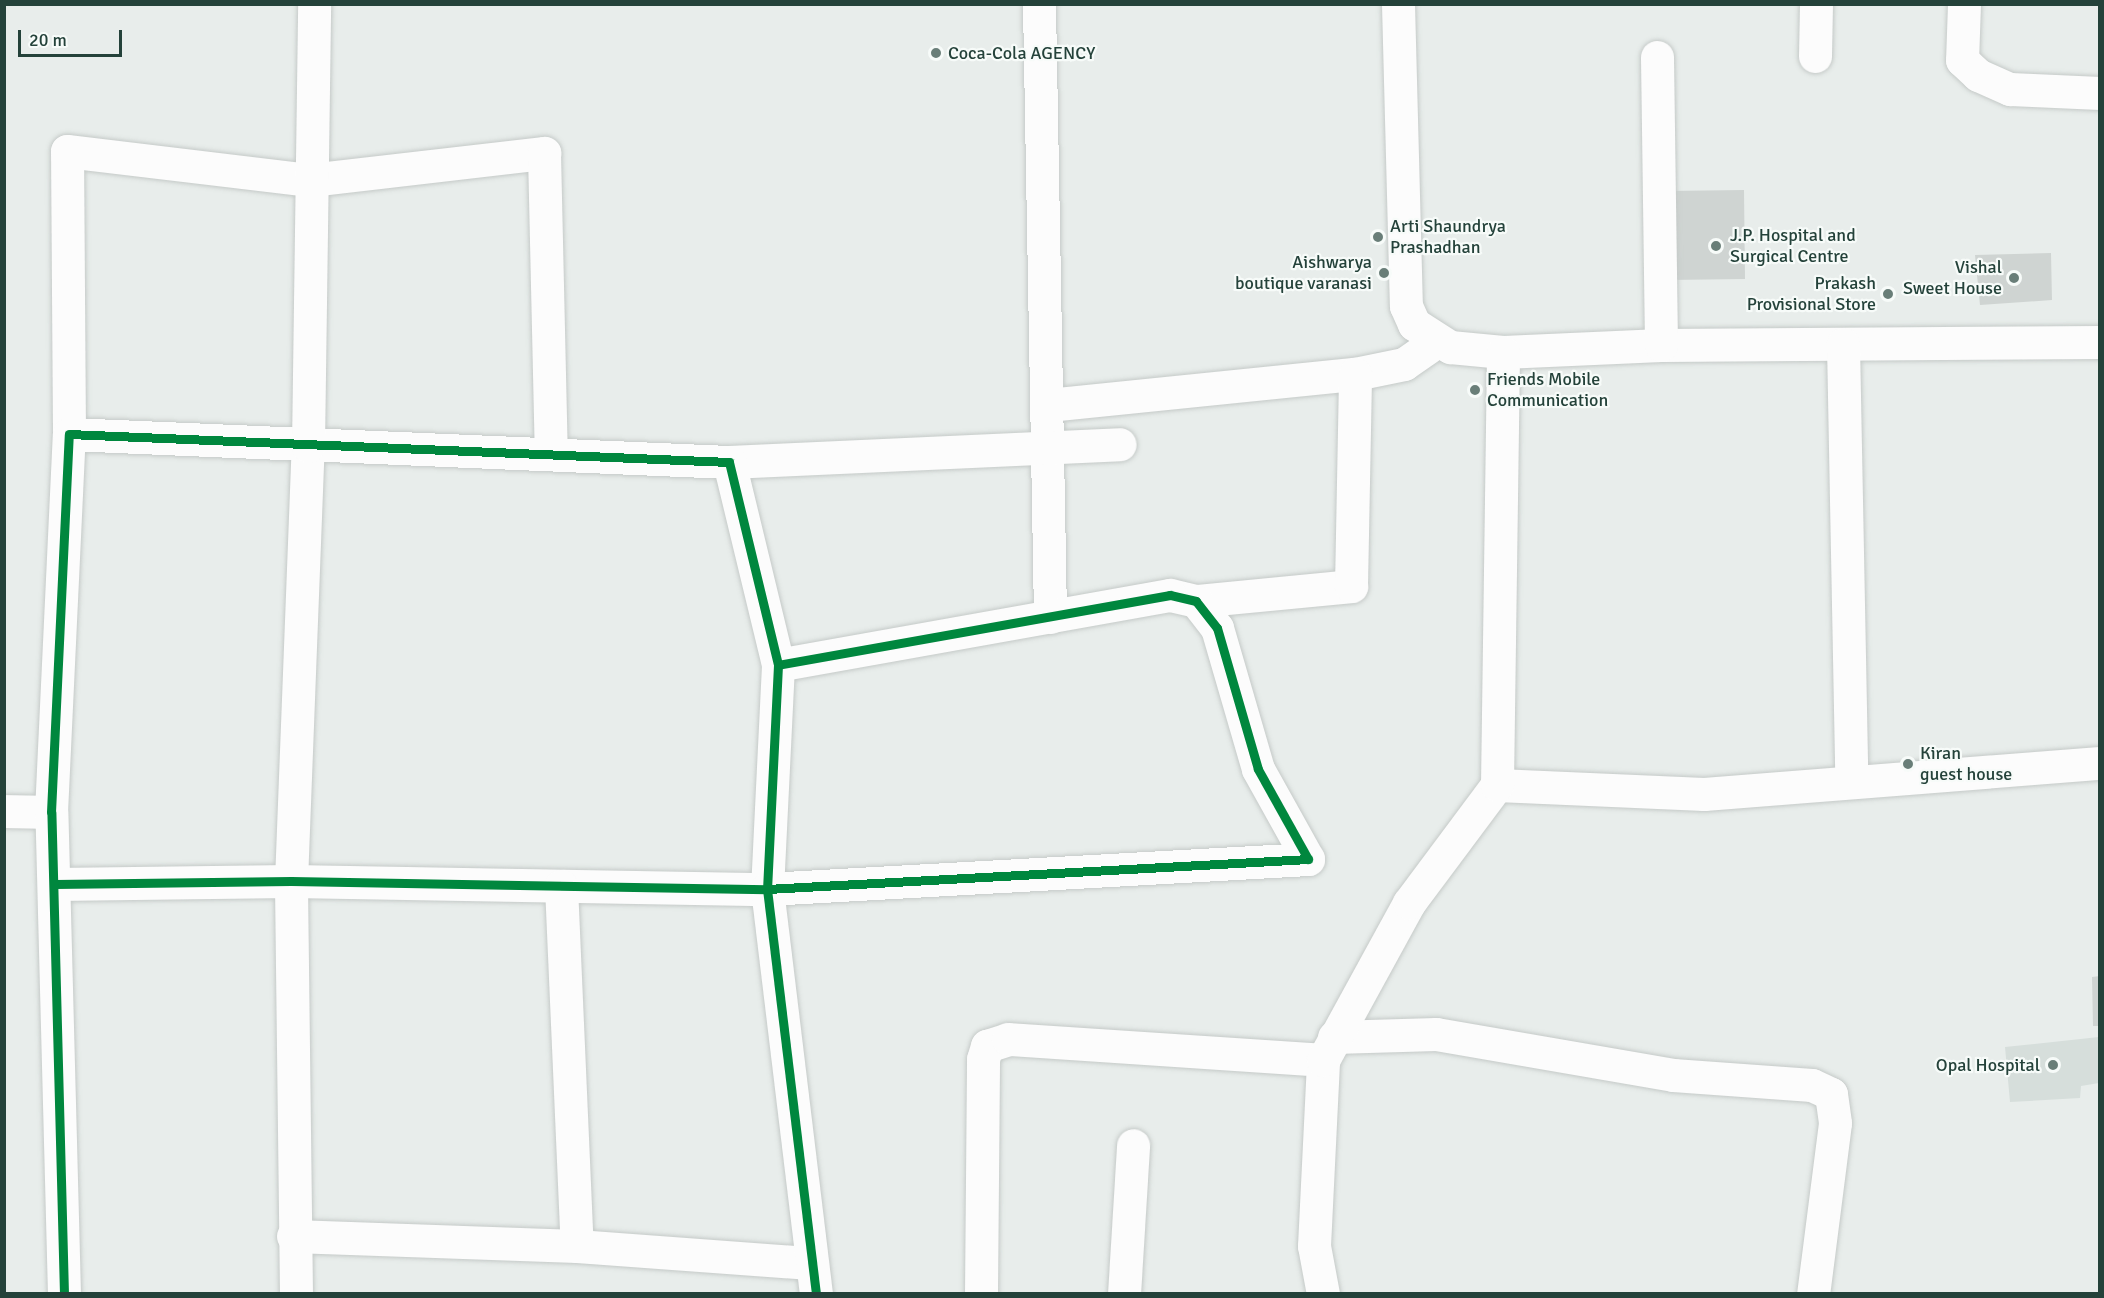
<!DOCTYPE html>
<html>
<head>
<meta charset="utf-8">
<style>
  body { margin:0 }
  #map { position:relative; width:2104px; height:1298px; overflow:hidden; background:#e8edeb; font-family:Signika,sans-serif }
  div>[style] { position:absolute }
  [style*='--x'] { left:calc(var(--x)*1px); top:calc(var(--y)*1px); width:calc(var(--w)*1px); rotate:calc(var(--a)*1deg) }
  .built>* { inset:0; background:#d6dedb }
  .building>* { inset:0; background:#cfd4d2 }
  .roads { filter:drop-shadow(0 0 2px #c5cac8) drop-shadow(0 0 2px #c5cac8) }
  .minor>* { height:33px; margin:-16.5px; padding:0 16.5px; transform-origin:16.5px; border-radius:16.5px; background:#fcfcfc }
  .cycleway>* { height:9px; margin:-4.5px; padding:0 4.5px; transform-origin:4.5px; border-radius:4.5px; background:#00873e }
  .dots>* { width:16px; height:16px; translate:-50% -50%; box-sizing:border-box; border:3px solid #f7fbf9; border-radius:50% }
  span { translate:-50% -50%; white-space:nowrap; text-align:center; line-height:1.15; -webkit-text-stroke:4.5px #f7fbf9; paint-order:stroke }
  .poi-label { font-size:18px; color:#24423a }
  .left { translate:0 -50%; text-align:left }
  .right { translate:-100% -50%; text-align:right }
  .frame { position:absolute; inset:0; border:6px solid #24423a; pointer-events:none }
  .scale { position:absolute; left:18px; top:30px; width:104px; height:27px; box-sizing:border-box; border:3px solid #24423a; border-top:0; padding-left:8px; font-size:18px; line-height:21px; white-space:nowrap; color:#24423a; -webkit-text-stroke:4px #f7fbf9; paint-order:stroke }
</style>
</head>
<body>
<div id="map">
  <div class="built">
    <i style="clip-path:polygon(2099px 1037px,2099px 1083px,2081px 1086px,2080px 1098px,2010px 1102px,2005px 1047px)"></i>
  </div>
  <div class="building">
    <i style="clip-path:polygon(1744px 190px,1745px 279px,1669px 280px,1667px 191px)"></i>
    <i style="clip-path:polygon(2051px 253px,2052px 300px,1980px 305px,1975px 255px)"></i>
    <i style="clip-path:polygon(2100px 976px,2100px 1026px,2093px 1026px,2092px 977px)"></i>
  </div>
  <div class="roads">
    <div class="minor">
      <i style="--x:1039;--y:4;--w:613;--a:88.97"></i>
      <i style="--x:1398;--y:4;--w:302;--a:88.5"></i>
      <i style="--x:1406;--y:306;--w:20;--a:66"></i>
      <i style="--x:1414;--y:324;--w:43;--a:32.6"></i>
      <i style="--x:1450;--y:347;--w:53;--a:5.4"></i>
      <i style="--x:1503;--y:352;--w:158;--a:-2.5"></i>
      <i style="--x:1661;--y:345;--w:439;--a:-0.4"></i>
      <i style="--x:1964;--y:4;--w:56;--a:92"></i>
      <i style="--x:1962;--y:60;--w:22;--a:43"></i>
      <i style="--x:1978;--y:75;--w:35;--a:24"></i>
      <i style="--x:2010;--y:89;--w:90;--a:2.5"></i>
      <i style="--x:1815;--y:56;--w:52;--a:-88.9"></i>
      <i style="--x:1657;--y:57;--w:288;--a:89.2"></i>
      <i style="--x:1843;--y:344;--w:436;--a:88.9"></i>
      <i style="--x:1048;--y:405;--w:309;--a:-5.8"></i>
      <i style="--x:1355;--y:374;--w:50;--a:-11.5"></i>
      <i style="--x:1404;--y:364;--w:40;--a:-34.9"></i>
      <i style="--x:69;--y:434;--w:283;--a:-90.4"></i>
      <i style="--x:67;--y:151;--w:245;--a:6.8"></i>
      <i style="--x:310;--y:180;--w:236;--a:-6.6"></i>
      <i style="--x:544;--y:153;--w:301;--a:88.7"></i>
      <i style="--x:729;--y:462;--w:391;--a:-2.6"></i>
      <i style="--x:1196;--y:601;--w:156;--a:-5.5"></i>
      <i style="--x:1351;--y:586;--w:212;--a:-88.9"></i>
      <i style="--x:1497;--y:785;--w:207;--a:2.5"></i>
      <i style="--x:1704;--y:794;--w:397;--a:-4.5"></i>
      <i style="--x:4;--y:811;--w:47;--a:1.2"></i>
      <i style="--x:55;--y:884;--w:236;--a:-0.7"></i>
      <i style="--x:291;--y:881;--w:476;--a:1"></i>
      <i style="--x:767;--y:889;--w:542;--a:-3.17"></i>
      <i style="--x:1308;--y:859;--w:103;--a:-119.1"></i>
      <i style="--x:1258;--y:769;--w:147;--a:-106.2"></i>
      <i style="--x:1217;--y:628;--w:34;--a:-128"></i>
      <i style="--x:1196;--y:601;--w:27;--a:-167"></i>
      <i style="--x:1170;--y:595;--w:398;--a:169.9"></i>
      <i style="--x:561;--y:886;--w:360;--a:87.5"></i>
      <i style="--x:1334;--y:1037;--w:102;--a:-1.7"></i>
      <i style="--x:1436;--y:1034;--w:241;--a:9.8"></i>
      <i style="--x:1673;--y:1075;--w:139;--a:4.1"></i>
      <i style="--x:1812;--y:1085;--w:21;--a:25"></i>
      <i style="--x:1831;--y:1094;--w:29;--a:82"></i>
      <i style="--x:1835;--y:1123;--w:172;--a:97.3"></i>
      <i style="--x:293;--y:1236;--w:284;--a:2"></i>
      <i style="--x:577;--y:1246;--w:234;--a:4.2"></i>
      <i style="--x:64;--y:1294;--w:482;--a:-91.5"></i>
      <i style="--x:51;--y:812;--w:378;--a:-87.3"></i>
      <i style="--x:69;--y:434;--w:661;--a:2.43"></i>
      <i style="--x:729;--y:462;--w:209;--a:76.4"></i>
      <i style="--x:778;--y:665;--w:224;--a:92.8"></i>
      <i style="--x:767;--y:889;--w:408;--a:83.1"></i>
      <i style="--x:296;--y:1294;--w:413;--a:-90.7"></i>
      <i style="--x:291;--y:881;--w:435;--a:-87.8"></i>
      <i style="--x:308;--y:446;--w:442;--a:-89.2"></i>
      <i style="--x:981;--y:1294;--w:235;--a:-89.5"></i>
      <i style="--x:983;--y:1059;--w:14;--a:-73"></i>
      <i style="--x:987;--y:1046;--w:22;--a:-18"></i>
      <i style="--x:1008;--y:1039;--w:316;--a:3.8"></i>
      <i style="--x:1124;--y:1294;--w:149;--a:-86.5"></i>
      <i style="--x:1323;--y:1294;--w:49;--a:-100.6"></i>
      <i style="--x:1314;--y:1246;--w:186;--a:-87.2"></i>
      <i style="--x:1323;--y:1060;--w:179;--a:-61.3"></i>
      <i style="--x:1409;--y:903;--w:147;--a:-53.3"></i>
      <i style="--x:1497;--y:785;--w:433;--a:-89.2"></i>
    </div>
  </div>
  <div class="cycleway">
    <i style="--x:55;--y:884;--w:236;--a:-0.7"></i>
    <i style="--x:291;--y:881;--w:476;--a:1"></i>
    <i style="--x:767;--y:889;--w:542;--a:-3.17"></i>
    <i style="--x:1308;--y:859;--w:103;--a:-119.1"></i>
    <i style="--x:1258;--y:769;--w:147;--a:-106.2"></i>
    <i style="--x:1217;--y:628;--w:34;--a:-128"></i>
    <i style="--x:1196;--y:601;--w:27;--a:-167"></i>
    <i style="--x:1170;--y:595;--w:398;--a:169.9"></i>
    <i style="--x:64;--y:1294;--w:482;--a:-91.5"></i>
    <i style="--x:51;--y:812;--w:378;--a:-87.3"></i>
    <i style="--x:69;--y:434;--w:661;--a:2.43"></i>
    <i style="--x:729;--y:462;--w:209;--a:76.4"></i>
    <i style="--x:778;--y:665;--w:224;--a:92.8"></i>
    <i style="--x:767;--y:889;--w:408;--a:83.1"></i>
  </div>
  <div class="dots">
    <i style="left:936px;top:53px;background:#697e78"></i>
    <i style="left:1378px;top:237px;background:#697e78"></i>
    <i style="left:1716px;top:246px;background:#697e78"></i>
    <i style="left:1384px;top:273px;background:#697e78"></i>
    <i style="left:2014px;top:278px;background:#697e78"></i>
    <i style="left:1888px;top:294px;background:#697e78"></i>
    <i style="left:1475px;top:390px;background:#697e78"></i>
    <i style="left:1908px;top:764px;background:#697e78"></i>
    <i style="left:2053px;top:1065px;background:#697e78"></i>
  </div>
  <div class="poi-label">
    <span class="left" style="left:948px;top:53px">Coca-Cola AGENCY</span>
    <span class="left" style="left:1390px;top:237px">Arti Shaundrya<br>Prashadhan</span>
    <span class="left" style="left:1730px;top:246px">J.P. Hospital and<br>Surgical Centre</span>
    <span class="right" style="left:1372px;top:273px">Aishwarya<br>boutique varanasi</span>
    <span class="right" style="left:2002px;top:278px">Vishal<br>Sweet House</span>
    <span class="right" style="left:1876px;top:294px">Prakash<br>Provisional Store</span>
    <span class="left" style="left:1487px;top:390px">Friends Mobile<br>Communication</span>
    <span class="left" style="left:1920px;top:764px">Kiran<br>guest house</span>
    <span class="right" style="left:2040px;top:1065px">Opal Hospital</span>
  </div>
  <div class="frame"></div>
  <div class="scale">20 m</div>
</div>
</body>
</html>
